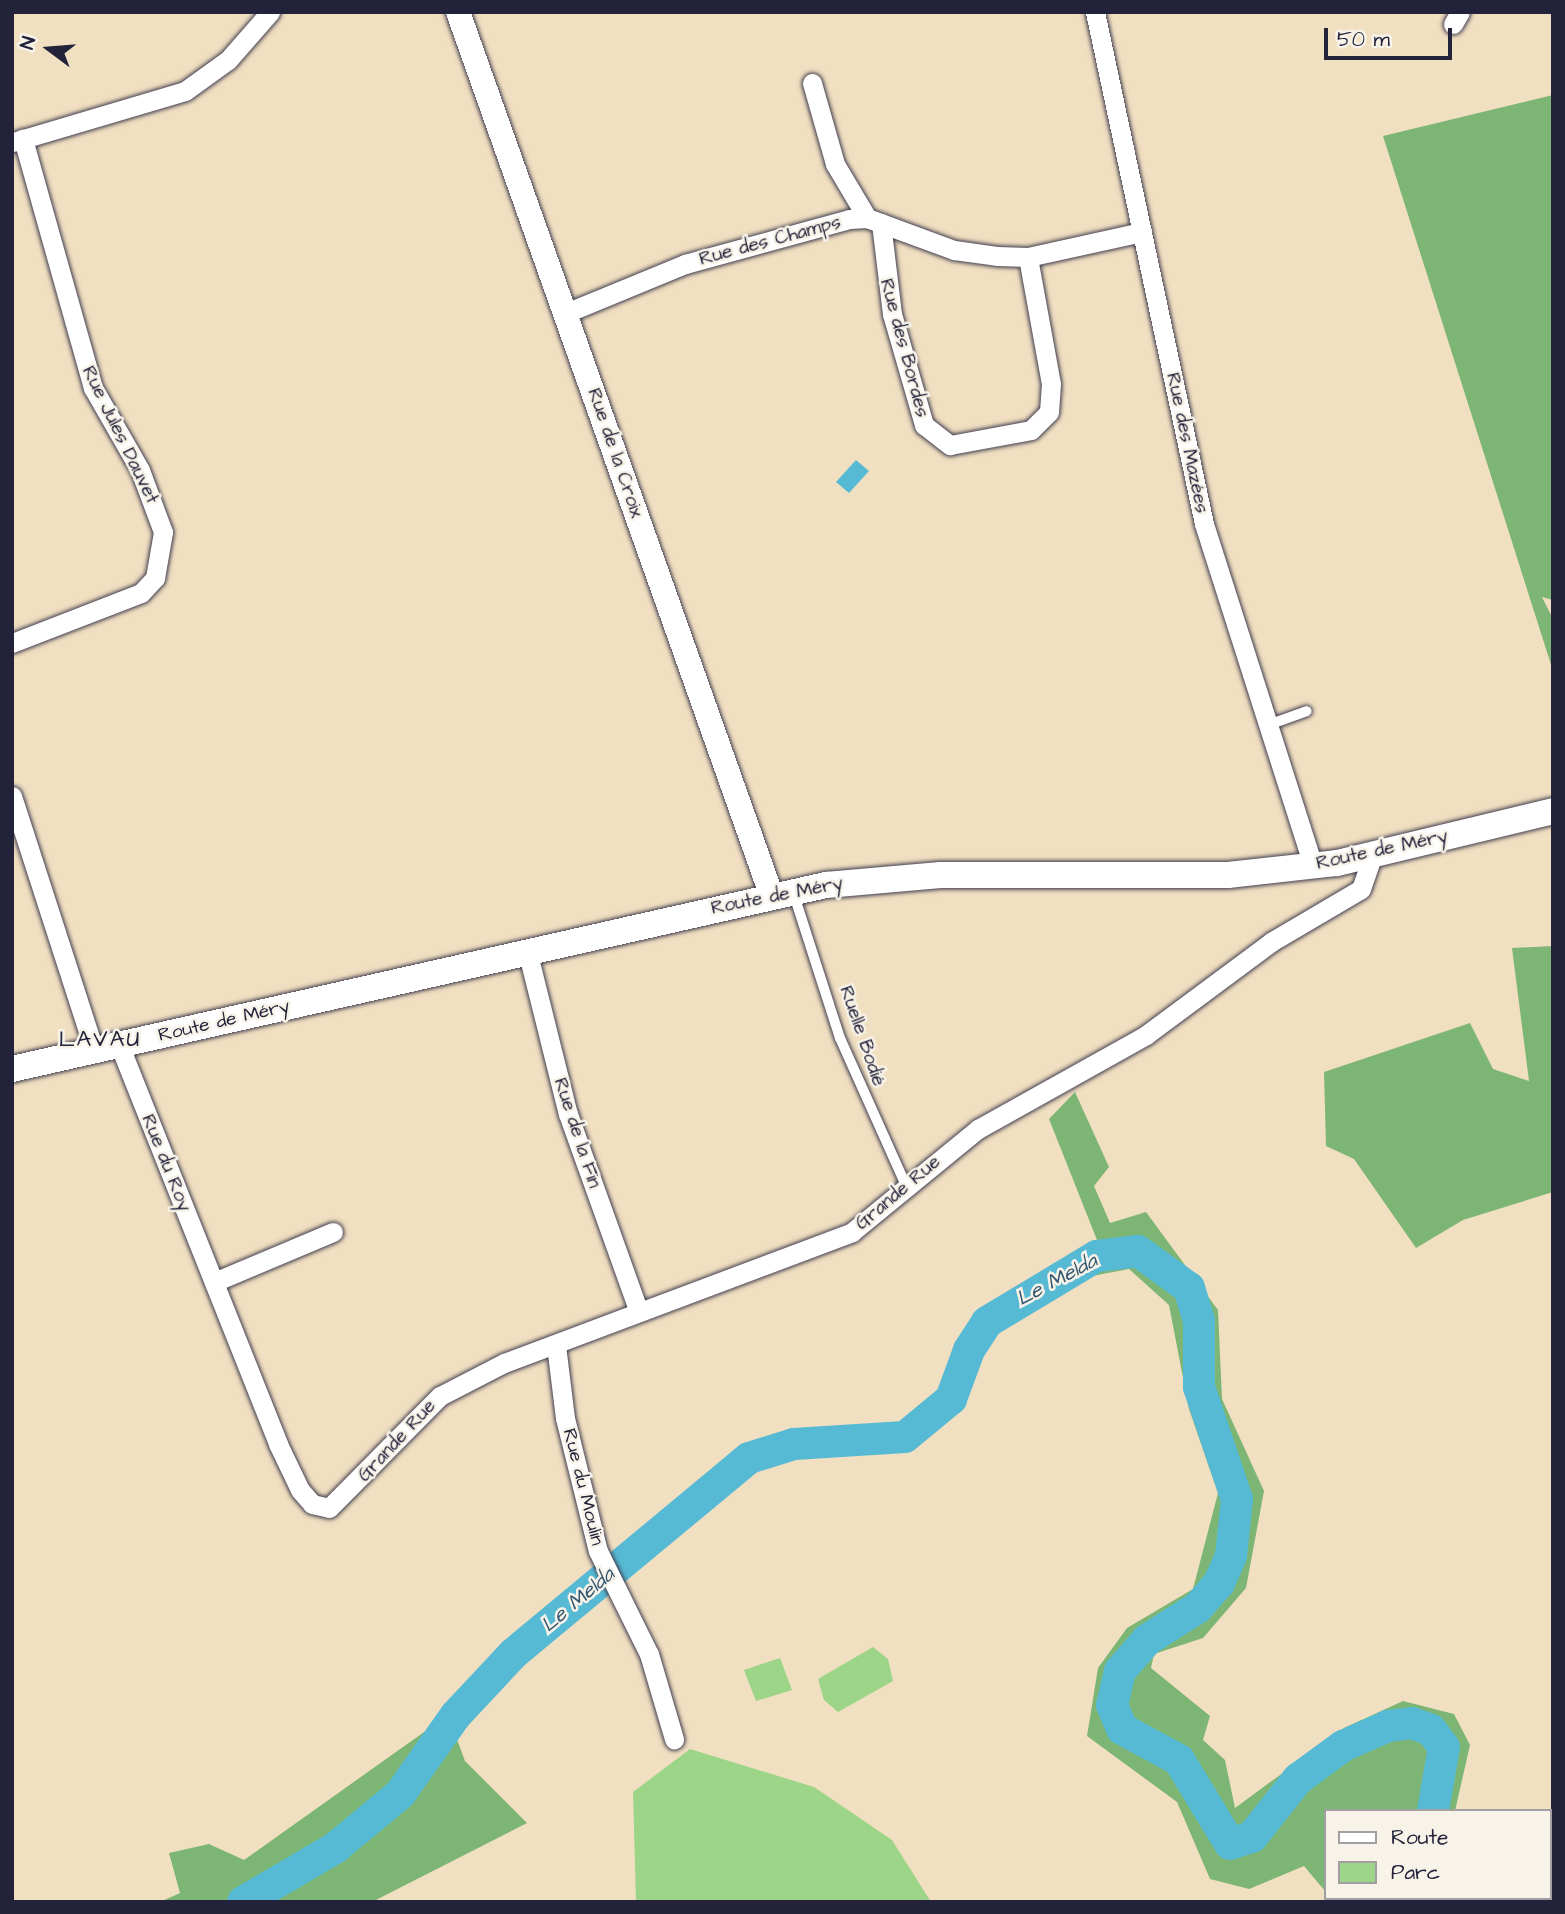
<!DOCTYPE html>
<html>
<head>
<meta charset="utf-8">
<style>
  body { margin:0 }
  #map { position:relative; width:1565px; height:1914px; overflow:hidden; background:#f1dfc1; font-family:"Architects Daughter",sans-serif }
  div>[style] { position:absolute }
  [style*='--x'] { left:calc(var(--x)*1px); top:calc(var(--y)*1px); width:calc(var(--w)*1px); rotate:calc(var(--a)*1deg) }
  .green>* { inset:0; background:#9cd588 }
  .forest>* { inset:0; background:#7db674 }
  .water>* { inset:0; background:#56bad5 }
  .river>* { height:32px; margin:-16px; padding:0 16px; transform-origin:16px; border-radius:16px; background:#56bad5 }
  .roads { filter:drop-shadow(0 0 2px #413e4f) drop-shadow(0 0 2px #413e4f) }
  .service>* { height:10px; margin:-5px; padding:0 5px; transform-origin:5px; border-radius:5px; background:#fff }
  .minor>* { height:19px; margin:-9.5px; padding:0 9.5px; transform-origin:9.5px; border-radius:9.5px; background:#fff }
  .tertiary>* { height:24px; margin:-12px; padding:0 12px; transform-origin:12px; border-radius:12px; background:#fff }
  .secondary>* { height:26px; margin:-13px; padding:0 13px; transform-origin:13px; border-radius:13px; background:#fff }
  span { translate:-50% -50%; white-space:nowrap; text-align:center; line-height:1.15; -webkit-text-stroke:5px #f7f3e8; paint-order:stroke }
  .street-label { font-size:19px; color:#22223b }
  .water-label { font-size:21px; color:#345771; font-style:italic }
  .quarter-label { font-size:23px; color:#22223b; letter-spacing:2px }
  .frame { position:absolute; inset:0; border:14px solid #22223b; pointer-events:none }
  .legend { position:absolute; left:1324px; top:1809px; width:228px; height:91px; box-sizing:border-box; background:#f7f3e8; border:2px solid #a29fa3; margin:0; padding:9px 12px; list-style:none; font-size:21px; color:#22223b }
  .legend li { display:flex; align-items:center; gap:14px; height:35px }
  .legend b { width:35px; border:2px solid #a29fa3 }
  .north { position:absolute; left:14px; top:14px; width:70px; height:70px; -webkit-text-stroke:5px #f7f3e8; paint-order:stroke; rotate:286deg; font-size:19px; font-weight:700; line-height:28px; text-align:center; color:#22223b }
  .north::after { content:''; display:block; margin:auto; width:24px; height:32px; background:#22223b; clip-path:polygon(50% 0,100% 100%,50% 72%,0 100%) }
  .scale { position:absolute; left:1324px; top:28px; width:128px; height:32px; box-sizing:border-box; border:4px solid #22223b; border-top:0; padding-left:9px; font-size:21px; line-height:24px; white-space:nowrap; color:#22223b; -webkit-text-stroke:5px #f7f3e8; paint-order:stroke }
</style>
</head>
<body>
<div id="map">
  <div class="green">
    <i style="clip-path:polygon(873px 1647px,888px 1659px,893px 1681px,838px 1712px,824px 1700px,818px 1679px)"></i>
    <i style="clip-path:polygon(780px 1658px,792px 1690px,756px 1701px,744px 1670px)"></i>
    <i style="clip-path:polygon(690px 1749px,814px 1787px,892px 1840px,931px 1902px,636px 1902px,633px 1792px)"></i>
  </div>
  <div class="forest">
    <i style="clip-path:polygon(1553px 95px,1553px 600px,1542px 597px,1553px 619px,1553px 671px,1383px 136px)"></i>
    <i style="clip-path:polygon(1553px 946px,1553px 1192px,1463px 1220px,1416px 1248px,1354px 1159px,1326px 1146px,1324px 1072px,1470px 1023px,1493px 1069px,1529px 1081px,1512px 948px)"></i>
    <i style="clip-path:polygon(1075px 1092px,1109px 1167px,1094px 1186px,1110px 1223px,1146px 1212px,1218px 1310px,1222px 1399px,1264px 1491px,1246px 1588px,1203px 1638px,1154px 1654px,1151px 1668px,1210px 1716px,1203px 1740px,1225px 1760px,1235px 1808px,1344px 1728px,1403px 1701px,1454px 1714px,1470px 1745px,1455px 1811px,1325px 1811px,1325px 1891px,1304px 1866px,1249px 1889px,1210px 1879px,1177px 1802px,1087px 1736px,1098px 1668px,1127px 1628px,1193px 1589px,1218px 1493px,1189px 1409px,1169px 1305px,1129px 1269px,1071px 1280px,1097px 1240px,1049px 1119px)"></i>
    <i style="clip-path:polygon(448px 1715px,465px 1761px,527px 1823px,372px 1902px,160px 1902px,180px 1893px,169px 1853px,209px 1844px,244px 1860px)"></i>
    <i style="clip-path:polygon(1549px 1816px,1553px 1902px,1424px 1898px,1549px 1898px)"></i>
  </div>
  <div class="water">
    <i style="clip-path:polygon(856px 460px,869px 471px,849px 493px,836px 482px)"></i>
  </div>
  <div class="river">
    <i style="--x:1549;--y:1857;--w:7;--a:56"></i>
    <i style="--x:243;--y:1902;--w:107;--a:-30.4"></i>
    <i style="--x:335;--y:1848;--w:85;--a:-39.7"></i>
    <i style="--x:400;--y:1794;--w:97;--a:-54.7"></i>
    <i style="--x:456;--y:1715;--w:83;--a:-46.9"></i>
    <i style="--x:513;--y:1654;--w:307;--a:-39.7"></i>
    <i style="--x:749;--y:1458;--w:47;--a:-17.3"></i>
    <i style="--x:794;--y:1444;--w:111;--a:-3.6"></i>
    <i style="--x:905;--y:1437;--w:60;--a:-39.6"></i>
    <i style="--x:951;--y:1399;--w:52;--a:-69.8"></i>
    <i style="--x:969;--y:1350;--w:33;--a:-57"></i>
    <i style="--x:987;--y:1322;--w:128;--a:-31"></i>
    <i style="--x:1097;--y:1256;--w:41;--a:-7"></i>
    <i style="--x:1138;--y:1251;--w:63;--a:36"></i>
    <i style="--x:1189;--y:1288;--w:34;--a:73"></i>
    <i style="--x:1199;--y:1321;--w:66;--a:90"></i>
    <i style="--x:1199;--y:1387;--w:118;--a:71.3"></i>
    <i style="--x:1237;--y:1499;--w:57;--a:96"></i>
    <i style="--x:1231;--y:1556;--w:30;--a:114"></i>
    <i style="--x:1219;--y:1583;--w:33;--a:131"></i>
    <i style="--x:1197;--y:1608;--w:59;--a:147.4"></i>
    <i style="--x:1147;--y:1640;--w:41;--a:131.1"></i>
    <i style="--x:1120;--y:1671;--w:35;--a:103"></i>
    <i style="--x:1112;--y:1705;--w:26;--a:67"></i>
    <i style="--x:1122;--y:1729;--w:65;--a:28.5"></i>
    <i style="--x:1179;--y:1760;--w:98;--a:58.7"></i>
    <i style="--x:1230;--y:1844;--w:23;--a:-18"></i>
    <i style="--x:1252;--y:1837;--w:74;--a:-51.6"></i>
    <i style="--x:1298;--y:1779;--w:56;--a:-36.3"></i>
    <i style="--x:1343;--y:1746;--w:49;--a:-24"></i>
    <i style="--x:1388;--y:1726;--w:24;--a:-7"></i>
    <i style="--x:1412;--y:1723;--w:20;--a:20"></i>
    <i style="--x:1431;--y:1730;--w:21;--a:53"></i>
    <i style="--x:1444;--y:1747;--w:65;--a:99.8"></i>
    <i style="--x:1520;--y:1902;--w:6;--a:-45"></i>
  </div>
  <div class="roads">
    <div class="service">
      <i style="--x:1268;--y:725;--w:41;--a:-19.7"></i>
      <i style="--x:794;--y:895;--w:150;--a:72.2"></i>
      <i style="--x:840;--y:1038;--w:164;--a:65.9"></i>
    </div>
    <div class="minor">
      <i style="--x:1095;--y:12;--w:523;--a:77.98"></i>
      <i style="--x:1204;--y:524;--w:358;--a:72.3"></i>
      <i style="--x:1453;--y:24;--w:14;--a:-60"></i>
      <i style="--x:812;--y:83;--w:84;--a:74.1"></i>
      <i style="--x:835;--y:164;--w:63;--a:59.3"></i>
      <i style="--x:13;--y:142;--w:179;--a:-16.5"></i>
      <i style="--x:185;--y:91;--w:53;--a:-35.8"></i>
      <i style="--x:228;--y:60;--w:64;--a:-48.8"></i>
      <i style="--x:881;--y:223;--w:92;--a:83.1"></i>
      <i style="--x:892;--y:314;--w:116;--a:73.9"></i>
      <i style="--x:924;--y:425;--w:33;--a:38"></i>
      <i style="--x:950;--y:445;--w:82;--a:-10.5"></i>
      <i style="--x:1031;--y:430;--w:25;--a:-45"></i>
      <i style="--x:1049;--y:412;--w:28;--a:-86"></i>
      <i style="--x:1051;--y:384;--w:129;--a:-100.3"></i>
      <i style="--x:566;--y:313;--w:129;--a:-22.4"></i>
      <i style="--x:685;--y:264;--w:170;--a:-15.3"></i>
      <i style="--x:849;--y:219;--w:18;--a:-3"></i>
      <i style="--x:867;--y:218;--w:93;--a:20.2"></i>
      <i style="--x:954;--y:250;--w:43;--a:7.9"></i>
      <i style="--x:997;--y:256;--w:31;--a:2"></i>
      <i style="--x:1028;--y:257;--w:117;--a:-12.4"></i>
      <i style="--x:12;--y:643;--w:138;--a:-21.2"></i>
      <i style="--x:141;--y:593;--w:21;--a:-47"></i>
      <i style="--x:155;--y:578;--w:47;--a:-80.1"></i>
      <i style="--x:163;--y:532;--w:66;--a:-110.4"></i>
      <i style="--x:140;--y:470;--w:95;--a:-119.8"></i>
      <i style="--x:93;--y:388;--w:259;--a:-105.7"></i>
      <i style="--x:12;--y:796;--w:267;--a:72.1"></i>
      <i style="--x:527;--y:950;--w:169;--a:76"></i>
      <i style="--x:568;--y:1114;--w:210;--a:70.3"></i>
      <i style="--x:119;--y:1044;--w:430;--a:68.3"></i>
      <i style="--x:278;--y:1444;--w:51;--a:64.4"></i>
      <i style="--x:300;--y:1490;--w:18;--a:49"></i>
      <i style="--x:312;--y:1504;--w:17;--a:13"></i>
      <i style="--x:329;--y:1508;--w:158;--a:-45.3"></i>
      <i style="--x:440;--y:1396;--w:72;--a:-27.3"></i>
      <i style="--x:504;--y:1363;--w:372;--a:-20.6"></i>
      <i style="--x:852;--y:1232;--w:163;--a:-39.3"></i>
      <i style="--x:978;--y:1129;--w:193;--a:-29.2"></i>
      <i style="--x:1146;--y:1035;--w:156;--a:-36.6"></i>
      <i style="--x:1271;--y:942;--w:104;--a:-30.5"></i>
      <i style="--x:1361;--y:889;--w:37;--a:-71"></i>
      <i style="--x:214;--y:1282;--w:129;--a:-22.8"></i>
      <i style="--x:556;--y:1345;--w:74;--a:83"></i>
      <i style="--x:565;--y:1418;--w:137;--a:76.1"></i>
      <i style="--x:598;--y:1551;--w:115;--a:63.7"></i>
      <i style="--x:649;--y:1654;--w:89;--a:73.6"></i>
    </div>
    <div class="tertiary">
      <i style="--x:458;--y:12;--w:936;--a:70.46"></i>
    </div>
    <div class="secondary">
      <i style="--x:12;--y:1069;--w:835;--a:-12.74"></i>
      <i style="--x:826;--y:885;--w:115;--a:-5"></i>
      <i style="--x:941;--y:875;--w:287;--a:0"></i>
      <i style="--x:1228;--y:875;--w:110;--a:-6.3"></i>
      <i style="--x:1337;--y:863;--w:222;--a:-13.5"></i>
    </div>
  </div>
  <div class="street-label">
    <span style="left:770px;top:241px;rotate:-15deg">Rue des Champs</span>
    <span style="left:904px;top:348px;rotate:75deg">Rue des Bordes</span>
    <span style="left:120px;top:435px;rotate:64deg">Rue Jules Dauvet</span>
    <span style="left:1187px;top:443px;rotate:78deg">Rue des Mazées</span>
    <span style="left:615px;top:453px;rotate:71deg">Rue de la Croix</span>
    <span style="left:1382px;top:850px;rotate:-12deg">Route de Méry</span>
    <span style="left:777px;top:896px;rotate:-11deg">Route de Méry</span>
    <span style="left:224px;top:1021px;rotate:-13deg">Route de Méry</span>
    <span style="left:862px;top:1036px;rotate:71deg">Ruelle Bodié</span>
    <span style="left:577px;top:1133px;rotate:72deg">Rue de la Fin</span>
    <span style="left:166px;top:1163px;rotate:68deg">Rue du Roy</span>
    <span style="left:898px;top:1193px;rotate:-40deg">Grande Rue</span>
    <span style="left:397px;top:1441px;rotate:-47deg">Grande Rue</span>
    <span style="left:583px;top:1487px;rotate:76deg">Rue du Moulin</span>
  </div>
  <div class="water-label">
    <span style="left:1057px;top:1280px;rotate:-28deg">Le Melda</span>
    <span style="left:578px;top:1600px;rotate:-40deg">Le Melda</span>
  </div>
  <div class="quarter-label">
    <span style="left:100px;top:1039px">LAVAU</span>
  </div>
  <div class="frame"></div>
  <ul class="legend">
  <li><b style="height:9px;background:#fff"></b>Route</li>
  <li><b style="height:19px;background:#9cd588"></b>Parc</li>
  </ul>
  <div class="north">N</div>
  <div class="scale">50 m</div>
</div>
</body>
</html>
